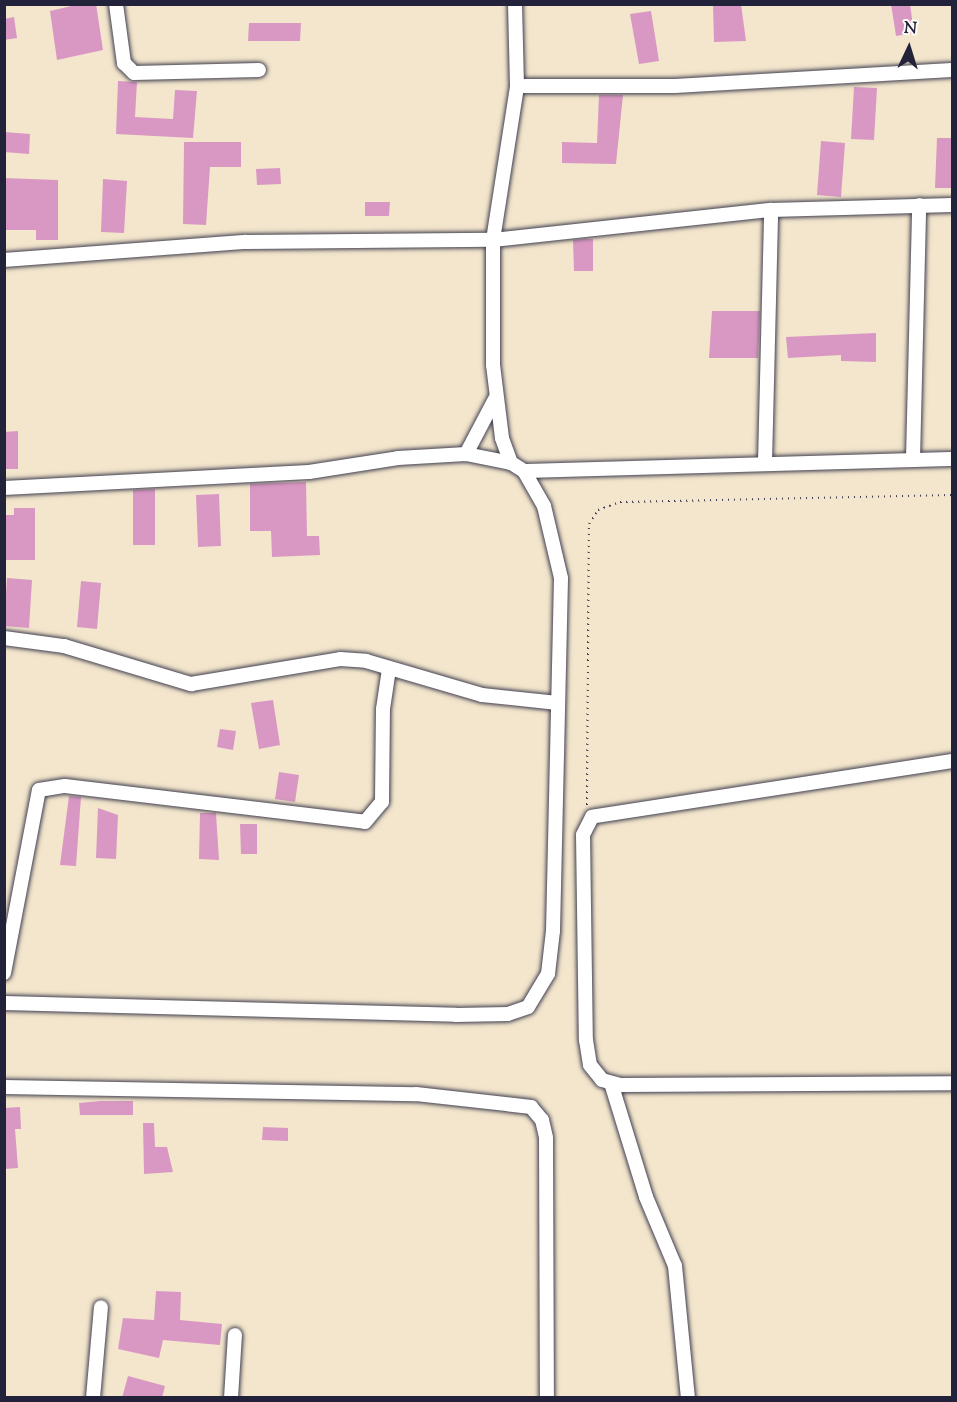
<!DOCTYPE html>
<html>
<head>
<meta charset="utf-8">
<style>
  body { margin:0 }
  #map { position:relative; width:957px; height:1402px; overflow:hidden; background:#f3e6cc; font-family:"Sorts Mill Goudy",serif }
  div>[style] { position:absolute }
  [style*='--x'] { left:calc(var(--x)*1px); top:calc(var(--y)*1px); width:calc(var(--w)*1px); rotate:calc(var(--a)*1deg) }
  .building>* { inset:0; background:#d998c3 }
  .path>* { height:2px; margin-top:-1px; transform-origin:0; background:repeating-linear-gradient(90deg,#413f51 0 1.5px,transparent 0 6px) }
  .roads { filter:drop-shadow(0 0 2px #413f51) drop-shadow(0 0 2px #413f51) }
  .minor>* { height:14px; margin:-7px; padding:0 7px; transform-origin:7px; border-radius:7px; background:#fff }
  span { translate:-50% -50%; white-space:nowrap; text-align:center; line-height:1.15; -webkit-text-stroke:5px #fdfcf7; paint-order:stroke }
  .frame { position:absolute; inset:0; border:6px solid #22223b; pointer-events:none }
  .north { position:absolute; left:879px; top:18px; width:60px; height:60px; -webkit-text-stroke:4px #fdfcf7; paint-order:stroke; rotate:4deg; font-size:16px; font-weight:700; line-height:24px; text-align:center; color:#22223b }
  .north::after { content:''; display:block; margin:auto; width:21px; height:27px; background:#22223b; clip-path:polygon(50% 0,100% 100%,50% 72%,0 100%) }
</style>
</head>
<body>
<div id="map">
  <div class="building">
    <i style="clip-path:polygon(80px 4px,96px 4px,103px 50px,57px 60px,50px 11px)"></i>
    <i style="clip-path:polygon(713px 4px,741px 4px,746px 41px,714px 42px)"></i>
    <i style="clip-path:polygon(891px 4px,910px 4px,914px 33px,896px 36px)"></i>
    <i style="clip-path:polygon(651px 11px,659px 61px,639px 64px,630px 14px)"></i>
    <i style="clip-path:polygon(14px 17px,17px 38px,4px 40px,4px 19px)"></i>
    <i style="clip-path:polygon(249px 23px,301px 23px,300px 41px,248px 41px)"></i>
    <i style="clip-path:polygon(118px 81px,137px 82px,135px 117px,173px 119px,175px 90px,197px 91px,193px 138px,116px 134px)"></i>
    <i style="clip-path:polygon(854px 87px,877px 88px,874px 140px,851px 139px)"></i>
    <i style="clip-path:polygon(599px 95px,623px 95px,616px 164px,562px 163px,562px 142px,597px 143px)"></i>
    <i style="clip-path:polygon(4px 132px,30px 134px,29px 154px,4px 152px)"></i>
    <i style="clip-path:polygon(937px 138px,952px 138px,952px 188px,935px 188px)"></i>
    <i style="clip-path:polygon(821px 141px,845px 143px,841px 197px,817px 195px)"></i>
    <i style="clip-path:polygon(184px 142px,241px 142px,241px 167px,210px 167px,206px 225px,183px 224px)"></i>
    <i style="clip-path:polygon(280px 168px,281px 184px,257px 185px,256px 169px)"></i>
    <i style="clip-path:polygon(4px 178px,58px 180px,58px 240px,36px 240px,36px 230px,4px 230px)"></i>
    <i style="clip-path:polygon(103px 179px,127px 181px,124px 233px,101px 232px)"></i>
    <i style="clip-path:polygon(365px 202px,390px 202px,389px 216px,365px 216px)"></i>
    <i style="clip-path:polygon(584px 239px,593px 239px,593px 271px,574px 271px,573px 240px)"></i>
    <i style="clip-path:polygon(712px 311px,760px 311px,758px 358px,709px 358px)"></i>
    <i style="clip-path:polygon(876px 333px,876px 362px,841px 361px,841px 355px,788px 358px,786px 337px)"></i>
    <i style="clip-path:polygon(18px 431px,18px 469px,4px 469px,4px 432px)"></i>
    <i style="clip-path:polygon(306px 482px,307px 536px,319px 536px,320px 555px,272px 557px,271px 531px,250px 531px,250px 484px)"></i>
    <i style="clip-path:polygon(155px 489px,155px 545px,133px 545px,133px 490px)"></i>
    <i style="clip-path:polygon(219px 494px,221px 546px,198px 547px,196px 495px)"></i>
    <i style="clip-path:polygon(14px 508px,35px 508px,35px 560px,4px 560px,4px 515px,14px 515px)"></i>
    <i style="clip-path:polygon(7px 578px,32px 580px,29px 628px,4px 626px)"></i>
    <i style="clip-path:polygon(81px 581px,101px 583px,97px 629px,77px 627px)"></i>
    <i style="clip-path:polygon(273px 700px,280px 745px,259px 749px,251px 703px)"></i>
    <i style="clip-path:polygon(220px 729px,236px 731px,233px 750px,217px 747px)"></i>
    <i style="clip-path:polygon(279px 772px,299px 775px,295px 802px,275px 799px)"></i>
    <i style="clip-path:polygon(69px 796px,81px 797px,76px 866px,60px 865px)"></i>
    <i style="clip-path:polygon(98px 808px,118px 815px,116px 859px,96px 858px)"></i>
    <i style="clip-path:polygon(200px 813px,216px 813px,219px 860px,199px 859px)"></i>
    <i style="clip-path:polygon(240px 824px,257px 824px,257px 854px,241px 854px)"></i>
    <i style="clip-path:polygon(101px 1101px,133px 1101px,133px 1115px,80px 1115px,79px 1103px)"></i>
    <i style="clip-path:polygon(20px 1107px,21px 1129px,15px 1129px,18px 1168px,4px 1169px,4px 1108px)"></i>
    <i style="clip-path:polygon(143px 1123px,154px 1123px,155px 1147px,167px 1147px,173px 1172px,144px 1174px)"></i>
    <i style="clip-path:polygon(263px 1127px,288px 1128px,288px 1141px,262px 1140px)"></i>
    <i style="clip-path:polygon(156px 1291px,181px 1292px,180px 1320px,222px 1324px,220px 1345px,163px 1340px,159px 1358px,118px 1349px,123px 1318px,154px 1320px)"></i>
    <i style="clip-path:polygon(128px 1376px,165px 1386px,162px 1398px,122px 1398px)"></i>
  </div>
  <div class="path">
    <i style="--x:587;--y:805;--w:281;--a:-89.6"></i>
    <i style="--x:589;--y:524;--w:17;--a:-57"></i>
    <i style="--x:598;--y:510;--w:23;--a:-20"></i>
    <i style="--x:620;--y:502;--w:332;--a:-1.2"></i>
  </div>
  <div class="roads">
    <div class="minor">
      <i style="--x:116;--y:4;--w:60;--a:82.3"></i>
      <i style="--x:124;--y:63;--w:14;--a:45"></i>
      <i style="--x:134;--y:73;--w:125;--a:-1.4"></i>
      <i style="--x:517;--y:86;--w:158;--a:0"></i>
      <i style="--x:675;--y:86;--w:277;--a:-3.3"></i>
      <i style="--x:4;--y:260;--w:243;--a:-4.3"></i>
      <i style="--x:246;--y:242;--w:247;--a:-0.5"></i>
      <i style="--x:493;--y:240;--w:156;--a:-81.1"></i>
      <i style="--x:517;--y:86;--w:82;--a:-91.4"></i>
      <i style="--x:466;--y:454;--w:62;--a:-62.2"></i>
      <i style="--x:913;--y:459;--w:254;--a:-88.6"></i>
      <i style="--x:765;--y:463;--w:253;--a:-88.6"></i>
      <i style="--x:524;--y:471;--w:428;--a:-1.6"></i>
      <i style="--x:4;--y:488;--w:305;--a:-3"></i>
      <i style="--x:309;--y:472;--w:90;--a:-8.9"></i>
      <i style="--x:398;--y:458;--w:68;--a:-3.4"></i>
      <i style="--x:466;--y:454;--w:46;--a:11.3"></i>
      <i style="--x:4;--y:638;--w:61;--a:7.6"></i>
      <i style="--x:64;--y:646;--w:133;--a:16.7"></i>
      <i style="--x:191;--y:684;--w:151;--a:-9.5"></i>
      <i style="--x:340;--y:659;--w:26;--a:4"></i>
      <i style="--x:366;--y:661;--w:121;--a:16.3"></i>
      <i style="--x:482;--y:695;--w:76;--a:6"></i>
      <i style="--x:952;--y:761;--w:364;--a:171.2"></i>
      <i style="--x:592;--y:817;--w:20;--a:117"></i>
      <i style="--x:583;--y:835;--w:205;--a:89.2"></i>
      <i style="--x:586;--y:1040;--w:25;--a:81"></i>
      <i style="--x:590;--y:1065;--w:19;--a:51"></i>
      <i style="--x:602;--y:1080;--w:20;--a:15"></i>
      <i style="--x:621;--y:1085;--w:331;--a:-0.3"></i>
      <i style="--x:4;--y:973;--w:186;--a:-79.2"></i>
      <i style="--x:39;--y:790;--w:26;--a:-9"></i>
      <i style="--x:65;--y:786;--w:302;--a:6.8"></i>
      <i style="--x:365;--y:822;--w:26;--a:-50"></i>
      <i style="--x:382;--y:802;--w:93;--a:-89.4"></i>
      <i style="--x:383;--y:709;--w:40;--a:-81.5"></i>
      <i style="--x:4;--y:1003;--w:452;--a:1.5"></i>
      <i style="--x:456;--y:1015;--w:52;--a:-1.1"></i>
      <i style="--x:508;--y:1014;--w:21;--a:-19"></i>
      <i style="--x:528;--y:1007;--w:39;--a:-59"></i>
      <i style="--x:548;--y:974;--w:43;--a:-83.4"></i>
      <i style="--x:553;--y:931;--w:353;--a:-88.7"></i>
      <i style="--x:561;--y:578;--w:74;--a:-103.3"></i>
      <i style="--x:544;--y:506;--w:40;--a:-119.7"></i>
      <i style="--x:524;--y:471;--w:15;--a:-148"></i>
      <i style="--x:511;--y:463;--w:27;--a:-110"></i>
      <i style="--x:502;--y:438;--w:74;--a:-97"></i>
      <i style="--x:493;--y:365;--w:125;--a:-90"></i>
      <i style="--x:493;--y:240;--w:280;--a:-6.2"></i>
      <i style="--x:771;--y:210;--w:181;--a:-1.6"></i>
      <i style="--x:611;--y:1083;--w:119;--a:72.9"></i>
      <i style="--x:646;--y:1197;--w:75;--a:67.2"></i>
      <i style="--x:675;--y:1266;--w:133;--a:84.4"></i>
      <i style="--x:4;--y:1087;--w:412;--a:1"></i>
      <i style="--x:416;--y:1094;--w:116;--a:6.4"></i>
      <i style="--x:531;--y:1107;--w:17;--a:50"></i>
      <i style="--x:542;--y:1120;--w:18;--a:77"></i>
      <i style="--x:546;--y:1138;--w:260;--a:89.8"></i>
      <i style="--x:93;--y:1398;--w:91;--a:-85"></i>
      <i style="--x:231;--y:1398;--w:63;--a:-86.4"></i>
    </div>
  </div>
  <div class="frame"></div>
  <div class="north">N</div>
</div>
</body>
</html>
